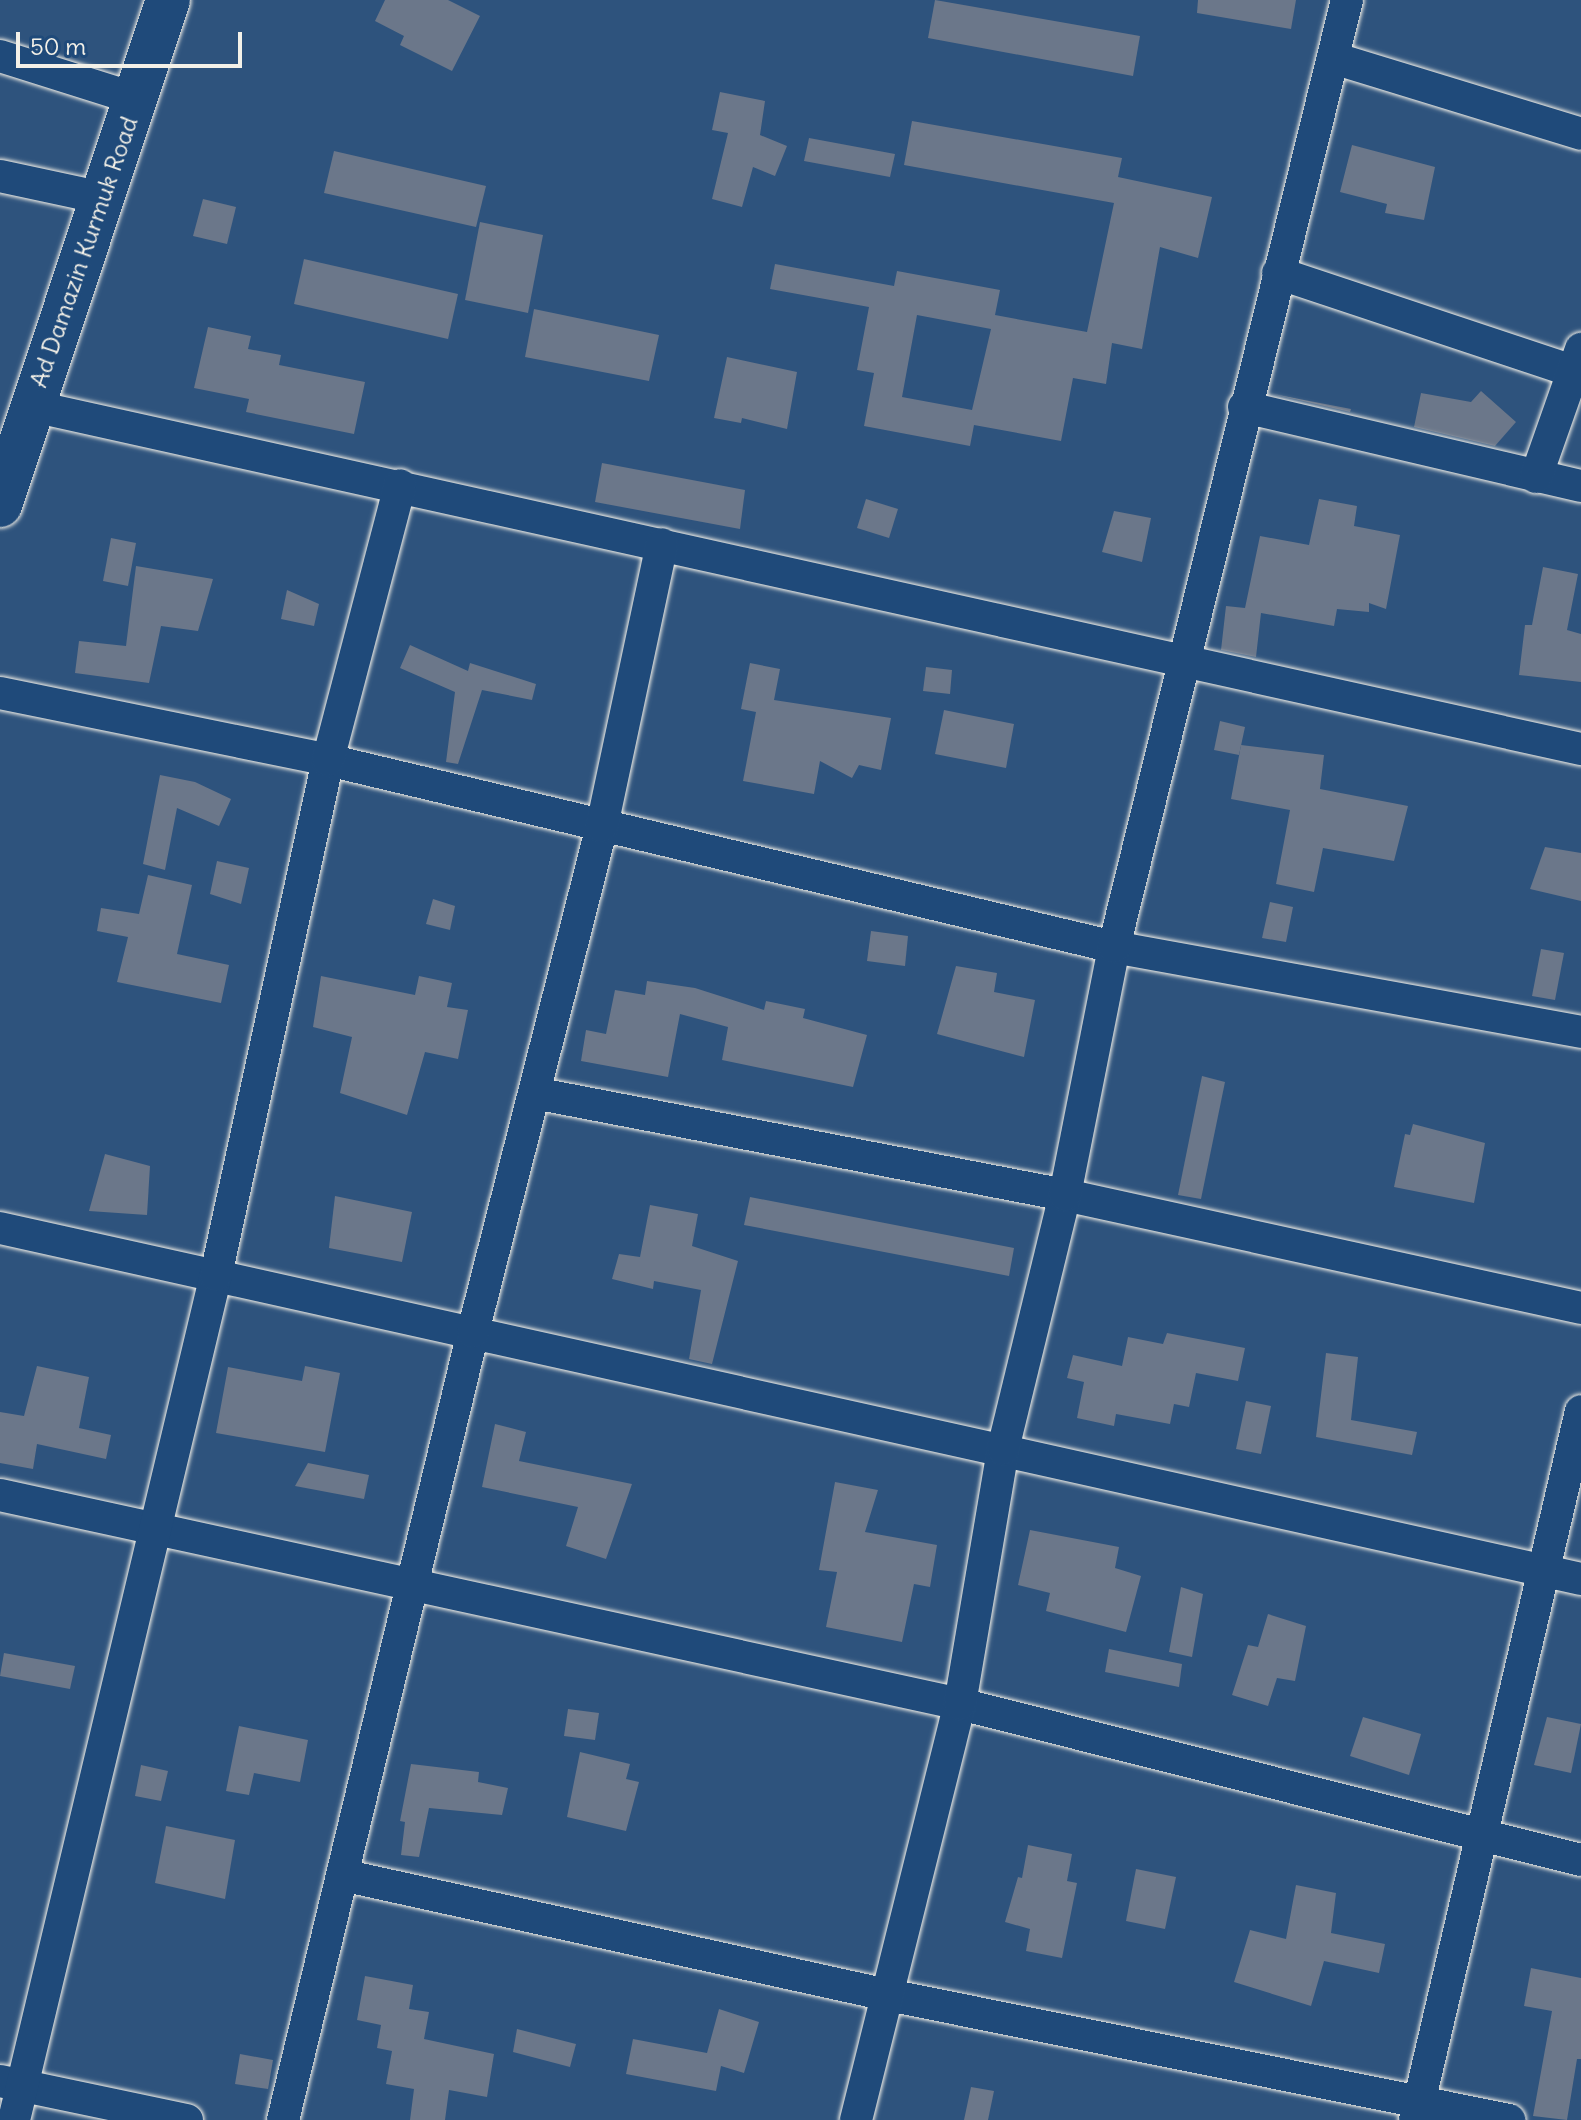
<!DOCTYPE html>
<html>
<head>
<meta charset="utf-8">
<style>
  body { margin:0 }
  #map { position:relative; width:1581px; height:2120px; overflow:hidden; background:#2e537d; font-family:Delius,sans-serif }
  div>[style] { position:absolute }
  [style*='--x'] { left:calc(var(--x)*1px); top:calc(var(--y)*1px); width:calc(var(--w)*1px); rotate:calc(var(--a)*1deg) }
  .building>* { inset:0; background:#6b778a }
  .roads { filter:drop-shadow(0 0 2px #f4f1e8) drop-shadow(0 0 2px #f4f1e8) }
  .minor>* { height:32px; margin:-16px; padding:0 16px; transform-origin:16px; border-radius:16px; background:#1f4a7a }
  .highway>* { height:44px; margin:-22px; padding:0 22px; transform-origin:22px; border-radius:22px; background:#1f4a7a }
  span { translate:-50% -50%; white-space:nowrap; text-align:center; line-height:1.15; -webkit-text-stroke:6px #1f4a7a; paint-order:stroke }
  .street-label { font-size:24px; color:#f4f1e8 }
  .scale { position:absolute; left:16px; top:32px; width:226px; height:36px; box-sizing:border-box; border:4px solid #f4f1e8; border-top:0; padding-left:10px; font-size:24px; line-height:28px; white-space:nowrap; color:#f4f1e8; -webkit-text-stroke:6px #1f4a7a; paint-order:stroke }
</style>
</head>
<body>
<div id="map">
  <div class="building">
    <i style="clip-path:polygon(385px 0,448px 0,480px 16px,452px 71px,400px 45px,404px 36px,375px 21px)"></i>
    <i style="clip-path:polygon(935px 0,1140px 36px,1133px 76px,928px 38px)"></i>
    <i style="clip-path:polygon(1198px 0,1296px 0,1291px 29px,1197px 13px)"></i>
    <i style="clip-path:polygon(720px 92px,765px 101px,760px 135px,787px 146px,775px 176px,753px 167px,742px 207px,712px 199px,728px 133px,712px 130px)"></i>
    <i style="clip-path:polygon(evenodd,912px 121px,1122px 158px,1118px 177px,1212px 197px,1198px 258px,1160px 247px,1142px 349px,1112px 343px,1106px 384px,1073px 378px,1061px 441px,974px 425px,970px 446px,864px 426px,874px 373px,857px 370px,869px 307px,770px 289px,775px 264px,894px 286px,897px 271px,1000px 290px,995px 315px,1087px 332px,1114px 203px,904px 165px,912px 121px,917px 315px,991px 329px,972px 410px,902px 397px,917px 315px)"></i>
    <i style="clip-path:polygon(809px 138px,895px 154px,890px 177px,804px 161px)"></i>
    <i style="clip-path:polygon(1352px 145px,1435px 167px,1424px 220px,1385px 213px,1387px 204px,1340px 192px)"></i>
    <i style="clip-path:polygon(334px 151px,486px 186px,476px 227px,324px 193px)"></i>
    <i style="clip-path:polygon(203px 199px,236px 207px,227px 244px,193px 236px)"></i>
    <i style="clip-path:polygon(480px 222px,543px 235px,528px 313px,465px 300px)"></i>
    <i style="clip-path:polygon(304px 259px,458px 294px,448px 339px,294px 304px)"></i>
    <i style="clip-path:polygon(534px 309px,659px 335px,649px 381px,525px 357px)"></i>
    <i style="clip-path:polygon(208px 327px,251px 336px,248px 349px,281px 355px,279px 365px,365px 382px,354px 434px,246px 412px,249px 399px,194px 388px)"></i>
    <i style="clip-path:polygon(727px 357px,797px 372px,787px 429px,742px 418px,741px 423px,714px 418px)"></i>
    <i style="clip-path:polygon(1481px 391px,1516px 422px,1495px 446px,1414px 427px,1421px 393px,1471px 402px)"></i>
    <i style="clip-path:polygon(1273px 394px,1351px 409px,1350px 412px)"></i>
    <i style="clip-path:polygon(602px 463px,745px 490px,740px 529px,595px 502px)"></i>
    <i style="clip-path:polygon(866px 499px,898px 509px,889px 538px,857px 528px)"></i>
    <i style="clip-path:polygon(1319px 499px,1357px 506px,1354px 526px,1400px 535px,1386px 609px,1369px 603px,1369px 612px,1337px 609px,1334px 626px,1261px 613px,1256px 657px,1221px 650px,1226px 606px,1245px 608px,1260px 536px,1309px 545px)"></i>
    <i style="clip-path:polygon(1114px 511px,1151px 518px,1142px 562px,1102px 552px)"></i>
    <i style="clip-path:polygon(111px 538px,136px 543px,128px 586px,103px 581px)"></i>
    <i style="clip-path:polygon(136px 566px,213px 579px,198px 631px,161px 626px,149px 683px,75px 673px,79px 641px,126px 646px)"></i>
    <i style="clip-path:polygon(1543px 567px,1578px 574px,1567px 630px,1581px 634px,1581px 682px,1519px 675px,1525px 625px,1532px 625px)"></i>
    <i style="clip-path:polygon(287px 590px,319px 604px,314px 626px,281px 619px)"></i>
    <i style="clip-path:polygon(410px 645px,468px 671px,470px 663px,536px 684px,532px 700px,482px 690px,458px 764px,446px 762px,455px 692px,400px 668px)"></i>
    <i style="clip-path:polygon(750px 663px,780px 669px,774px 700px,891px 718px,881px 770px,859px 765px,852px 778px,820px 761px,814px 794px,743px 781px,756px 712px,741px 709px)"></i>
    <i style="clip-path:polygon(926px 667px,952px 670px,950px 694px,923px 691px)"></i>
    <i style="clip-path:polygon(944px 710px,1014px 724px,1006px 768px,935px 754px)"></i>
    <i style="clip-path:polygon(1220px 721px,1245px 727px,1239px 755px,1214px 750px)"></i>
    <i style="clip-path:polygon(1241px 745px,1324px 755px,1320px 789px,1408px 806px,1394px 861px,1323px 848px,1314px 892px,1276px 884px,1290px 810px,1231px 799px)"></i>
    <i style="clip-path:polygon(160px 775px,195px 782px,231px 799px,219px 826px,177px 808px,165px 870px,143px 864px)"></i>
    <i style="clip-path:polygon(1545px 847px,1581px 853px,1581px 901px,1530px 889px)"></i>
    <i style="clip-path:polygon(217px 861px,249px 868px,241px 904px,210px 894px)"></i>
    <i style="clip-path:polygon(148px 875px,192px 885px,177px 954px,229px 965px,221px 1003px,117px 982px,128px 937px,97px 931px,101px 908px,139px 914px)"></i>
    <i style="clip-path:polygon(433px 899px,455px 906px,450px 930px,426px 924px)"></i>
    <i style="clip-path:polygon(1270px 902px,1293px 907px,1286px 942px,1262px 938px)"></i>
    <i style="clip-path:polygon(871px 931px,908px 936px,905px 966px,867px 961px)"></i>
    <i style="clip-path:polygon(1541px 949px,1564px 953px,1555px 1000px,1532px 996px)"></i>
    <i style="clip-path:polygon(956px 966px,997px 973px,994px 992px,1035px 1000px,1024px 1057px,937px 1034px)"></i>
    <i style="clip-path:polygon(321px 976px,415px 995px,419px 976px,452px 983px,447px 1007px,468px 1010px,458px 1059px,425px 1052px,407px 1115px,340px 1093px,352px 1037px,313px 1027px)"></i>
    <i style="clip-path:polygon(647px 981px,695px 988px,764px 1010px,766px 1001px,805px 1009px,803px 1018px,867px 1035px,853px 1087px,722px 1060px,728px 1027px,680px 1014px,668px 1077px,581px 1061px,586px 1030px,606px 1034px,615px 990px,645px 995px)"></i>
    <i style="clip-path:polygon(1202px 1076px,1225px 1082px,1201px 1199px,1178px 1195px)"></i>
    <i style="clip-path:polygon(1413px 1124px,1485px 1143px,1474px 1203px,1394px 1187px,1405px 1134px,1410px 1135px)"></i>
    <i style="clip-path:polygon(105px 1154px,150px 1166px,147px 1215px,89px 1211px)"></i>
    <i style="clip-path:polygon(335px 1196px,412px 1212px,402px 1262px,329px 1248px)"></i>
    <i style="clip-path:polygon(750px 1197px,1014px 1248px,1009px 1276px,744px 1225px)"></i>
    <i style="clip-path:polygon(650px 1205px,698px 1214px,692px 1246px,738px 1261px,712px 1364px,689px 1359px,701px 1290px,654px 1281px,653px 1289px,612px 1279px,619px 1254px,640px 1257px)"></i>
    <i style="clip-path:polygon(1167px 1333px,1245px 1348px,1238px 1381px,1196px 1373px,1189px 1407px,1174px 1404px,1170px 1424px,1116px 1414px,1114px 1426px,1077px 1418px,1084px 1382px,1067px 1378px,1073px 1355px,1122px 1366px,1128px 1337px,1163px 1344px)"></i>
    <i style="clip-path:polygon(1326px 1353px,1358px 1357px,1351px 1420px,1417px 1432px,1412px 1455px,1316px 1437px)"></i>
    <i style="clip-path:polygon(37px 1366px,89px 1377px,79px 1428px,111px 1435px,106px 1459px,37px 1444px,33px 1469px,0 1463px,0 1412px,24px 1416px)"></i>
    <i style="clip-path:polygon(305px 1366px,340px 1373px,325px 1452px,216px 1433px,228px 1367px,302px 1381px)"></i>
    <i style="clip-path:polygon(1246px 1401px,1271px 1406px,1261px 1454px,1236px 1449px)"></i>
    <i style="clip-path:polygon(495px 1424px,526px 1432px,519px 1461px,632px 1484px,606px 1559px,566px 1546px,578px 1507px,482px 1487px)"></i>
    <i style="clip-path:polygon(308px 1463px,369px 1475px,364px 1499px,295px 1486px)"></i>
    <i style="clip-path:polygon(835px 1482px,878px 1490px,865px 1532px,937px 1545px,930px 1587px,914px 1584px,902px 1642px,826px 1627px,837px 1572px,819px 1570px)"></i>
    <i style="clip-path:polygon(1030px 1530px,1119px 1547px,1115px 1568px,1141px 1576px,1126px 1632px,1046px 1611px,1050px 1593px,1018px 1585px)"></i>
    <i style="clip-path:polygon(1181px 1587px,1203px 1594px,1192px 1657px,1169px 1652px)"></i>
    <i style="clip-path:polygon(1268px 1614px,1306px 1626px,1295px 1681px,1277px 1678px,1268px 1706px,1232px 1695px,1248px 1645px,1258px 1647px)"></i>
    <i style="clip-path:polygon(1109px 1649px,1182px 1664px,1179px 1687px,1105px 1672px)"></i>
    <i style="clip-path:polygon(4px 1653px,75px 1666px,70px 1689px,0 1676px)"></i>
    <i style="clip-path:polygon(568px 1709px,599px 1713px,595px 1740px,564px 1736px)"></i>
    <i style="clip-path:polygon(1363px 1717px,1421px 1734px,1409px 1775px,1350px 1756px)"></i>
    <i style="clip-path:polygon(1547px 1717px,1581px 1724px,1571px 1773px,1534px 1765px)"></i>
    <i style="clip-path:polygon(239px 1726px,308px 1740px,300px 1782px,254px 1773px,249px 1795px,226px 1791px)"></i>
    <i style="clip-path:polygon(580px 1752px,630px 1764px,626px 1779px,639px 1782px,626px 1831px,567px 1817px)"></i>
    <i style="clip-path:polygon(411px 1764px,479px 1772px,478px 1782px,508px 1788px,502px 1815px,429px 1808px,419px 1857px,401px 1855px,405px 1822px,400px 1821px)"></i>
    <i style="clip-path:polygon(141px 1765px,168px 1771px,161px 1801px,135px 1796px)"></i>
    <i style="clip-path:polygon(166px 1826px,235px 1840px,225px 1899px,155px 1883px)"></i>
    <i style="clip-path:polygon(1028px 1845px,1072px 1854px,1067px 1881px,1077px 1883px,1062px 1958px,1026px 1951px,1030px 1929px,1005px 1922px,1018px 1877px,1022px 1878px)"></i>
    <i style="clip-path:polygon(1136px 1869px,1176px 1877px,1165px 1929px,1126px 1921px)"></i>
    <i style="clip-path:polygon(1296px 1885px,1336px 1893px,1331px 1933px,1385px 1944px,1379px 1973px,1324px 1961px,1311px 2006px,1234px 1982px,1250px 1930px,1286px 1939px)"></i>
    <i style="clip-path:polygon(1531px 1968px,1581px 1978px,1581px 2059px,1577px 2059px,1567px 2120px,1533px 2116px,1552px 2011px,1524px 2006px)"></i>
    <i style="clip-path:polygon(365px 1976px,413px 1985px,409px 2009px,429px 2012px,424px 2039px,494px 2054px,487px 2097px,449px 2090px,445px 2120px,410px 2120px,414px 2089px,386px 2084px,392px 2051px,377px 2048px,381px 2025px,357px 2020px)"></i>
    <i style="clip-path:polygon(719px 2009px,759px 2022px,744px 2073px,721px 2066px,716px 2091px,626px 2074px,633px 2039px,707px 2053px)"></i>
    <i style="clip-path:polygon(517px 2029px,576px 2044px,570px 2067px,513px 2052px)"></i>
    <i style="clip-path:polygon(240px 2054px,273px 2060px,268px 2089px,235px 2084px)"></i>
    <i style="clip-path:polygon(971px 2087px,994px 2091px,988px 2120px,964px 2120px)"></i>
  </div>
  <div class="roads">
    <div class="minor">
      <i style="--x:0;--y:56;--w:143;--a:17.5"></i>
      <i style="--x:1333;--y:58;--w:259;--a:17"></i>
      <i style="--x:0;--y:176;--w:105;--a:12.1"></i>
      <i style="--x:1278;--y:273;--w:311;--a:18.4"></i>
      <i style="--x:32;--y:406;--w:1587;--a:12.49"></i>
      <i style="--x:1244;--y:407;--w:346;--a:13.2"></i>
      <i style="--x:1536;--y:477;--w:136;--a:-70.6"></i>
      <i style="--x:0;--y:693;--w:335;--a:11.5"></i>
      <i style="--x:328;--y:760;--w:808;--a:13.38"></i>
      <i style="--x:1114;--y:947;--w:475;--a:10.3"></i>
      <i style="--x:534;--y:1093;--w:541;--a:10.87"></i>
      <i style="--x:1065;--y:1195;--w:528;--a:12.35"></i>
      <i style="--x:0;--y:1228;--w:1619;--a:12.52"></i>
      <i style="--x:0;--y:1495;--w:982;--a:12.28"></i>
      <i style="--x:960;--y:1704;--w:640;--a:14.1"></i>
      <i style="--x:342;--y:1875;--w:554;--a:12.41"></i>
      <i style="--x:883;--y:1994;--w:639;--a:11.38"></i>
      <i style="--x:0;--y:2081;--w:191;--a:11.8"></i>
      <i style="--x:14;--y:2120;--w:869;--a:-76.56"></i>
      <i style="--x:216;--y:1275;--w:527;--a:-77.73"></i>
      <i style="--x:328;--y:760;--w:284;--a:-75.3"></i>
      <i style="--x:283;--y:2120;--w:811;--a:-76.44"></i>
      <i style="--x:473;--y:1332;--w:522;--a:-75.7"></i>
      <i style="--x:602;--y:826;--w:288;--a:-78"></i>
      <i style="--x:856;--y:2120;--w:429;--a:-76"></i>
      <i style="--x:960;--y:1704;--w:259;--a:-80.4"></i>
      <i style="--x:1003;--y:1449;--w:261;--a:-76.3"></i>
      <i style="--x:1065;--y:1195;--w:253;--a:-78.8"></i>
      <i style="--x:1114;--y:947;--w:975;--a:-76.18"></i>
      <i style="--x:1415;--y:2120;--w:728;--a:-76.82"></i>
    </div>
    <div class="highway">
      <i style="--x:0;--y:505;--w:532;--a:-71.6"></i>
    </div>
  </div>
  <div class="street-label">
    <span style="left:84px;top:252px;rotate:-71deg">Ad Damazin Kurmuk Road</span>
  </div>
  <div class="scale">50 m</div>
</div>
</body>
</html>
